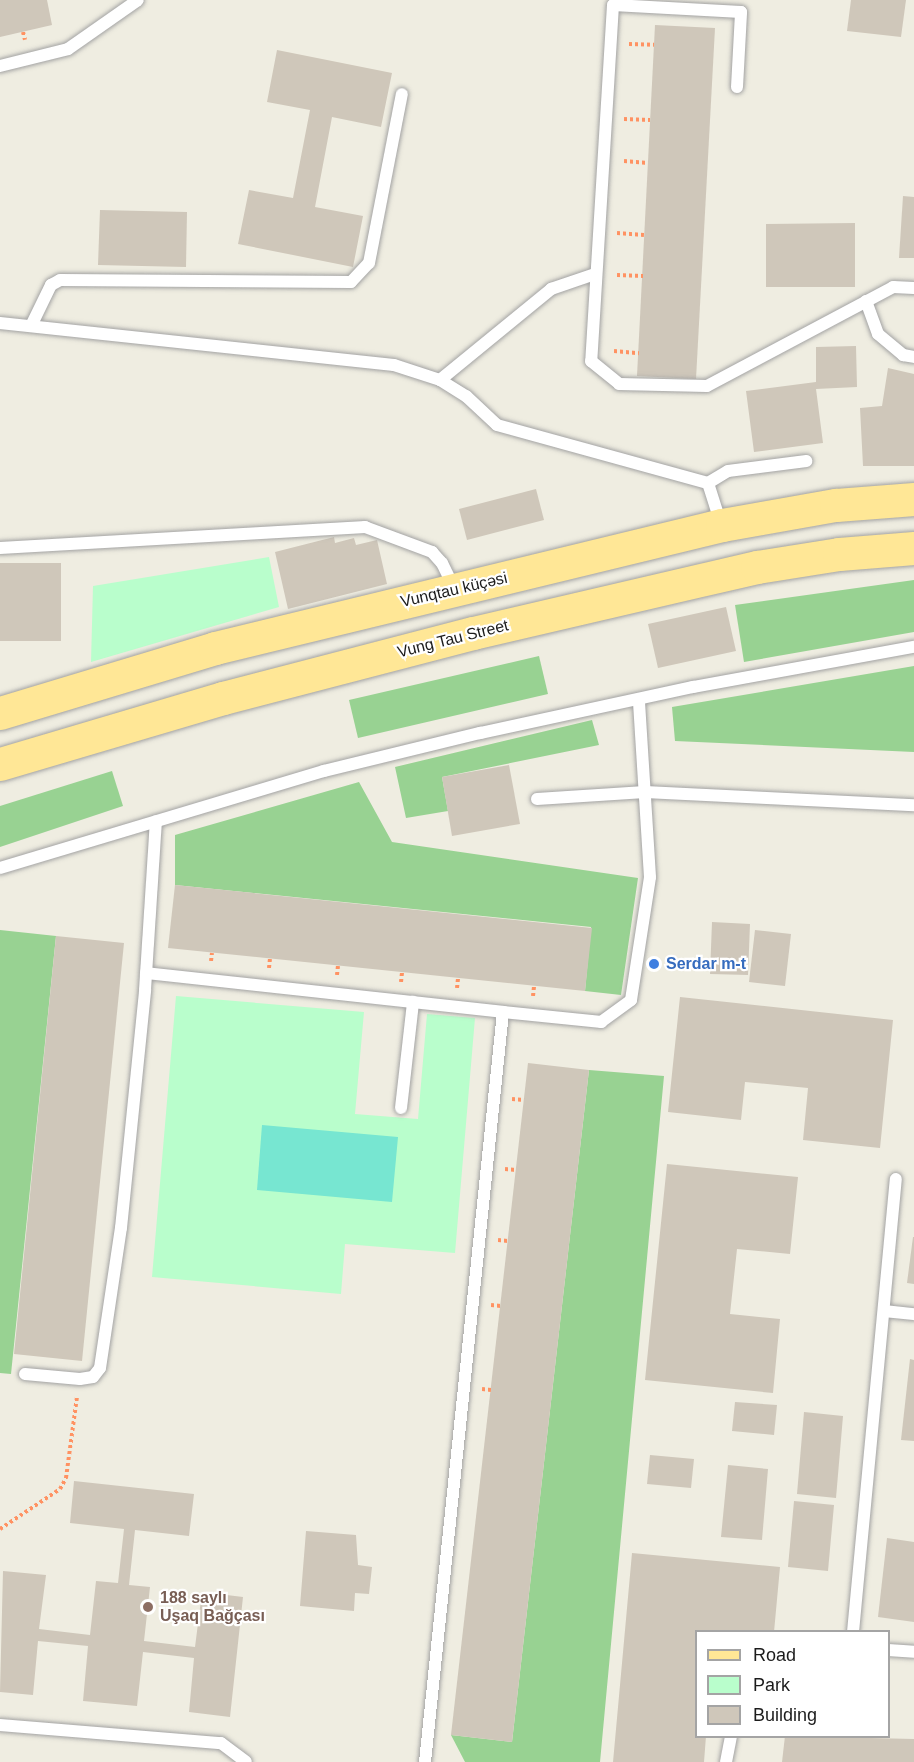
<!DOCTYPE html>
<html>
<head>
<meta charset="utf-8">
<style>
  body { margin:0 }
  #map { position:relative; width:914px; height:1762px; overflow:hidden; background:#efede1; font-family:Arial,sans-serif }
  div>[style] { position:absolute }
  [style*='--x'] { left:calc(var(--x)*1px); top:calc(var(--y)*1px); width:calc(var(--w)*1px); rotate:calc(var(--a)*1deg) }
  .forest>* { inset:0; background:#98d292 }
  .park>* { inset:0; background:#b9fecc }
  .pitch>* { inset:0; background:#77e6d1 }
  .building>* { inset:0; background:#cfc7ba }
  .path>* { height:4px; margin-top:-2px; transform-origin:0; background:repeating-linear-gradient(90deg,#ff9262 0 3px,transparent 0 6px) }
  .roads { filter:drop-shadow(0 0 2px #a3a3a3) drop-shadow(0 0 2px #a3a3a3) }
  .lane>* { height:12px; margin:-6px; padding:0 6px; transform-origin:6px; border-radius:6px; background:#fff }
  .primary>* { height:33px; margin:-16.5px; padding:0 16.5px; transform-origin:16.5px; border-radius:16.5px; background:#ffe796 }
  .dots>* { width:16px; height:16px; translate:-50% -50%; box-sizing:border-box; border:3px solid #fff; border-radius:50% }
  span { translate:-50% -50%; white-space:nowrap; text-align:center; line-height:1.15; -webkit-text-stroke:4.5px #fff; paint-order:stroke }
  .street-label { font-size:16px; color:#1c1c1c }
  .shop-label { font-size:16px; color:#366cbe; font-weight:700 }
  .left { translate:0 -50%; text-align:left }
  .education-label { font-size:16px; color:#785e54; font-weight:700 }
  .legend { position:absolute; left:695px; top:1630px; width:195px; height:108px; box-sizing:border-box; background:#fff; border:2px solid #a4a4a4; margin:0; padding:8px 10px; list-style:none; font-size:18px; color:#1c1c1c }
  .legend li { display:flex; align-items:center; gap:12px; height:30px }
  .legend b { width:30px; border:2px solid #a4a4a4 }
</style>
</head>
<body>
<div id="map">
  <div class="forest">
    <i style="clip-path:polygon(914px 580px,914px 632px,744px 662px,735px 605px)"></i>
    <i style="clip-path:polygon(539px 656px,548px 694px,358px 738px,349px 700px)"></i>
    <i style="clip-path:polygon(914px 666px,914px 752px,675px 741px,672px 707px)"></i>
    <i style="clip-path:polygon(592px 720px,599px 745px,442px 777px,448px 811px,406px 818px,395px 767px)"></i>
    <i style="clip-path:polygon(112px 771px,123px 806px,0 847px,0 806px)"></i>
    <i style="clip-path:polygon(359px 782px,392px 842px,638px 878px,621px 995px,585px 991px,591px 927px,175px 885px,175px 835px)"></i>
    <i style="clip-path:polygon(0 930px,56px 936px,11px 1374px,0 1373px)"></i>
    <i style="clip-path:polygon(589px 1070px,664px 1076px,600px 1762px,465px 1762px,451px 1735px,512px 1742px)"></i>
  </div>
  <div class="park">
    <i style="clip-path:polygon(269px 557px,279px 607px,91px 662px,93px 586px)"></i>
    <i style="clip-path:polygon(176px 996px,364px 1012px,355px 1114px,418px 1119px,427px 1014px,475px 1018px,455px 1253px,345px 1244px,341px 1294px,152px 1277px)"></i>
  </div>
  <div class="pitch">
    <i style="clip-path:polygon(262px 1125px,398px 1137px,392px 1202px,257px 1190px)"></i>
  </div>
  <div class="building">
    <i style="clip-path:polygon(0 0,47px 0,52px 25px,0 37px)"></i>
    <i style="clip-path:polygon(851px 0,906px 0,901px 37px,847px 31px)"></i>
    <i style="clip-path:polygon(655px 25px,715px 28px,696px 379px,637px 376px)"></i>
    <i style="clip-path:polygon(277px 50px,392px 73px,381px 127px,332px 117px,315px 207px,363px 216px,353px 267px,238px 244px,249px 190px,293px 198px,310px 110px,267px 102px)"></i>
    <i style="clip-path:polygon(903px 196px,914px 197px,914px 258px,899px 258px)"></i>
    <i style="clip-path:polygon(100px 210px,187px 212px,186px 267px,98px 265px)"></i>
    <i style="clip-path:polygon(855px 223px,855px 287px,766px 287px,766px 224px)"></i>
    <i style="clip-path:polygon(856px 346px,857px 387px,816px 389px,823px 443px,754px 452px,746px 391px,816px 382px,816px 347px)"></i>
    <i style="clip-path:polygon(888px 368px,914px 374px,914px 466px,863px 466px,860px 408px,882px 406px)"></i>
    <i style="clip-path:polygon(536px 489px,544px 520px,467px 540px,459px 509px)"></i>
    <i style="clip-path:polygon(334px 537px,335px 543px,354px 538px,356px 545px,377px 540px,387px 584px,288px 609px,275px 552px)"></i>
    <i style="clip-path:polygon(0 563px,61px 563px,61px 641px,0 641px)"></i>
    <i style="clip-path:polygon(726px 607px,736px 651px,658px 668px,648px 624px)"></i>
    <i style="clip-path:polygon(509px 765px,520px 824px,452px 836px,442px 777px)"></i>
    <i style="clip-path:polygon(175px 885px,592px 928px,585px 991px,168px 948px)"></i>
    <i style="clip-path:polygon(712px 922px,750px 924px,748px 975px,710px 974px)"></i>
    <i style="clip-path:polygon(755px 930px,791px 934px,785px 986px,749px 982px)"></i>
    <i style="clip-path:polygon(56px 936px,124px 943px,82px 1361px,14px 1354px)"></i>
    <i style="clip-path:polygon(680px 997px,893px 1020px,880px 1148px,803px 1140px,808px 1088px,745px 1082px,741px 1120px,668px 1112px)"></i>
    <i style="clip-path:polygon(528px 1063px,589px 1070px,512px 1742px,451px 1735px)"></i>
    <i style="clip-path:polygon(667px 1164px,798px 1177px,790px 1254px,737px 1249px,730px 1314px,780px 1319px,773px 1393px,645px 1380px)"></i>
    <i style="clip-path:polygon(913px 1237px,914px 1237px,914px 1284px,907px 1283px)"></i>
    <i style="clip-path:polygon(910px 1359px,914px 1360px,914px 1441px,901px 1440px)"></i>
    <i style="clip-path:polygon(735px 1402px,777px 1405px,774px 1435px,732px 1431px)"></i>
    <i style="clip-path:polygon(804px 1412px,843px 1416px,836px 1498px,797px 1494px)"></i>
    <i style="clip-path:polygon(650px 1455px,694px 1459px,691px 1488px,647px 1484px)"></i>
    <i style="clip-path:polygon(728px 1465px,768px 1469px,762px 1540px,721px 1537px)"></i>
    <i style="clip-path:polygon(74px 1481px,194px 1494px,189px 1536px,135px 1530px,129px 1585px,150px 1587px,144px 1641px,195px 1647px,202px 1592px,243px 1597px,230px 1717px,189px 1712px,194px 1658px,143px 1652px,137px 1706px,83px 1701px,88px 1646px,38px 1641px,33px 1695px,0 1692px,3px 1571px,46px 1575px,39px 1629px,90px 1635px,96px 1581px,118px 1583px,124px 1529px,70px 1523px)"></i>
    <i style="clip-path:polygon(794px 1501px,834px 1505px,828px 1571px,788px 1567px)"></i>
    <i style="clip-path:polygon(306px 1531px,356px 1535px,358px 1565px,372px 1567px,369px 1594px,355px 1593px,354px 1611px,300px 1606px)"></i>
    <i style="clip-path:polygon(887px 1538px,914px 1542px,914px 1622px,878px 1617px)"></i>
    <i style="clip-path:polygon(632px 1553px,780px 1567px,774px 1632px,696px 1632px,696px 1736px,706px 1736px,704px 1762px,613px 1762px)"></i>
    <i style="clip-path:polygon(785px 1736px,914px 1739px,914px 1762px,782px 1762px)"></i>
  </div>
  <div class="path">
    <i style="--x:23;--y:32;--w:8;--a:76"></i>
    <i style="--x:629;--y:44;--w:25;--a:2"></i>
    <i style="--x:624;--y:119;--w:26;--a:2"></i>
    <i style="--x:624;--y:161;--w:24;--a:5"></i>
    <i style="--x:617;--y:233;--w:27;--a:4"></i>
    <i style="--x:617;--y:275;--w:26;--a:2"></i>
    <i style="--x:614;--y:351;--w:25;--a:5"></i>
    <i style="--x:211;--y:961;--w:8;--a:-83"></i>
    <i style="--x:269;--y:968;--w:9;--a:-84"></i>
    <i style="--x:337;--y:975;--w:9;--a:-84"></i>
    <i style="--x:401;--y:982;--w:10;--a:-84"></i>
    <i style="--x:457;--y:988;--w:10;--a:-84"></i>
    <i style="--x:533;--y:996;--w:10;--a:-84"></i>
    <i style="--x:512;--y:1099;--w:12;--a:5"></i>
    <i style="--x:505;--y:1169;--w:11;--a:5"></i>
    <i style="--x:498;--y:1240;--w:10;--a:6"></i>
    <i style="--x:491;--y:1305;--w:10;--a:6"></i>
    <i style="--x:482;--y:1389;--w:9;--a:6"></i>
    <i style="--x:0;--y:1529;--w:72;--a:-33.7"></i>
    <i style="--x:60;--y:1489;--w:13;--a:-61"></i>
    <i style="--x:66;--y:1478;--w:82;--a:-82.3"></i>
  </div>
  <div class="roads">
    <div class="lane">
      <i style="--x:0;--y:66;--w:70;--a:-14"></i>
      <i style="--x:68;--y:49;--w:85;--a:-35"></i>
      <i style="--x:737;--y:87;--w:75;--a:-86.9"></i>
      <i style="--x:741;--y:12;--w:128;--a:-176.9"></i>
      <i style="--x:613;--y:5;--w:357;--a:93.5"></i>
      <i style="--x:591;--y:361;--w:36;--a:39"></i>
      <i style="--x:619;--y:384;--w:88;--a:1.3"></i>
      <i style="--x:707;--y:386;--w:211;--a:-28"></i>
      <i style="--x:893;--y:287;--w:21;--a:3"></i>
      <i style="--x:866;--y:301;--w:35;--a:70"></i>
      <i style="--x:878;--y:334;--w:33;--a:40"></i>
      <i style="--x:903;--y:355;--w:11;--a:10"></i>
      <i style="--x:0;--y:323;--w:396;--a:6.1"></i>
      <i style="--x:394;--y:365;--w:48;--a:18.1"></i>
      <i style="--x:440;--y:380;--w:31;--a:32"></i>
      <i style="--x:466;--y:396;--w:42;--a:43.1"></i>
      <i style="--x:497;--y:425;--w:219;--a:15.4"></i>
      <i style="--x:708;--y:483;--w:43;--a:72.4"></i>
      <i style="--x:31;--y:326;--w:46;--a:-64"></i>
      <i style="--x:51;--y:285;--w:10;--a:-29"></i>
      <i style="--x:60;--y:280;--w:291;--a:0.4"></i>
      <i style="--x:351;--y:282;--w:26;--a:-47"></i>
      <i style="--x:369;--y:263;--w:172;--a:-79"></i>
      <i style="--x:440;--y:380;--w:144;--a:-39.3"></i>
      <i style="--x:551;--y:289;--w:46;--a:-18.8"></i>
      <i style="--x:708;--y:483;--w:23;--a:-31"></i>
      <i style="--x:728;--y:471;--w:79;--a:-7.3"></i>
      <i style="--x:0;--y:548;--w:366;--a:-3.3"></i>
      <i style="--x:365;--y:527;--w:72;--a:20.5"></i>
      <i style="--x:432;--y:552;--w:15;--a:48"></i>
      <i style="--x:442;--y:563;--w:28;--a:64"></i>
      <i style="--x:537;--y:799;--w:108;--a:-3.7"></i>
      <i style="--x:645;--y:792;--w:269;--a:2.8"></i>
      <i style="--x:0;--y:868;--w:338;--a:-16.7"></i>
      <i style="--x:324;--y:771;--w:161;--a:-13.7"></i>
      <i style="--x:480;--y:733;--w:218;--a:-12.2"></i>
      <i style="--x:693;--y:687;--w:225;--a:-10.3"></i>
      <i style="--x:146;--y:973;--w:359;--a:6.2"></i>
      <i style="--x:401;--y:1108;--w:107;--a:-83.5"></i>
      <i style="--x:884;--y:1311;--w:30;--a:6"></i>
      <i style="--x:25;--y:1374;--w:55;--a:5.2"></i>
      <i style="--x:80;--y:1379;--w:13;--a:-9"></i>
      <i style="--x:93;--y:1377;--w:11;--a:-52"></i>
      <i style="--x:100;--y:1368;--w:142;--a:-81.5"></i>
      <i style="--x:121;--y:1228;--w:239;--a:-84.2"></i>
      <i style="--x:145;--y:990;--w:169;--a:-86.3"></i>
      <i style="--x:853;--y:1632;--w:455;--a:-84.6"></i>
      <i style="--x:888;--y:1650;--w:26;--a:4"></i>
      <i style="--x:0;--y:1725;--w:222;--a:4.7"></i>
      <i style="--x:221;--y:1743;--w:31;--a:37"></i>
      <i style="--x:425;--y:1762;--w:754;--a:-84.06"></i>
      <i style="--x:503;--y:1012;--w:99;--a:5.8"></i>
      <i style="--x:601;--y:1022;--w:37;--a:-36"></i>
      <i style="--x:631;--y:1000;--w:124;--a:-81.2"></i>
      <i style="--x:650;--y:877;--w:177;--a:-93.6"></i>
      <i style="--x:726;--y:1762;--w:26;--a:-79"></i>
    </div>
    <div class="primary">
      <i style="--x:0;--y:713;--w:225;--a:-16.8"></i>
      <i style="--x:215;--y:648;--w:522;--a:-13.64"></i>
      <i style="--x:722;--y:525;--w:116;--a:-10"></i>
      <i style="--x:836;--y:505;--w:78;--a:-4.4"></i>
      <i style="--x:0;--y:764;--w:233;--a:-16.5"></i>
      <i style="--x:223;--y:698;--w:258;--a:-14.6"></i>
      <i style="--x:473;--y:633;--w:292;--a:-13.1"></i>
      <i style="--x:757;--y:567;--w:83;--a:-9"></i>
      <i style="--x:839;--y:554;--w:75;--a:-4.6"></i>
    </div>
  </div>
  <div class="dots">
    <i style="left:654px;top:964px;background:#3f7fe0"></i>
    <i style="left:148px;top:1607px;background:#8d6e63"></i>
  </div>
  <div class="street-label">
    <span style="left:454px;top:590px;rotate:-13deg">Vunqtau küçəsi</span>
    <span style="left:453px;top:639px;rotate:-14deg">Vung Tau Street</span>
  </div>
  <div class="shop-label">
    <span class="left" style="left:666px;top:964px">Serdar m-t</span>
  </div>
  <div class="education-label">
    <span class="left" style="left:160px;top:1607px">188 saylı<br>Uşaq Bağçası</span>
  </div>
  <ul class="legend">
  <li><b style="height:8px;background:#ffe796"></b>Road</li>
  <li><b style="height:16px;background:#b9fecc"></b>Park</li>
  <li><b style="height:16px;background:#cfc7ba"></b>Building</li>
  </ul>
</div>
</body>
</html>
